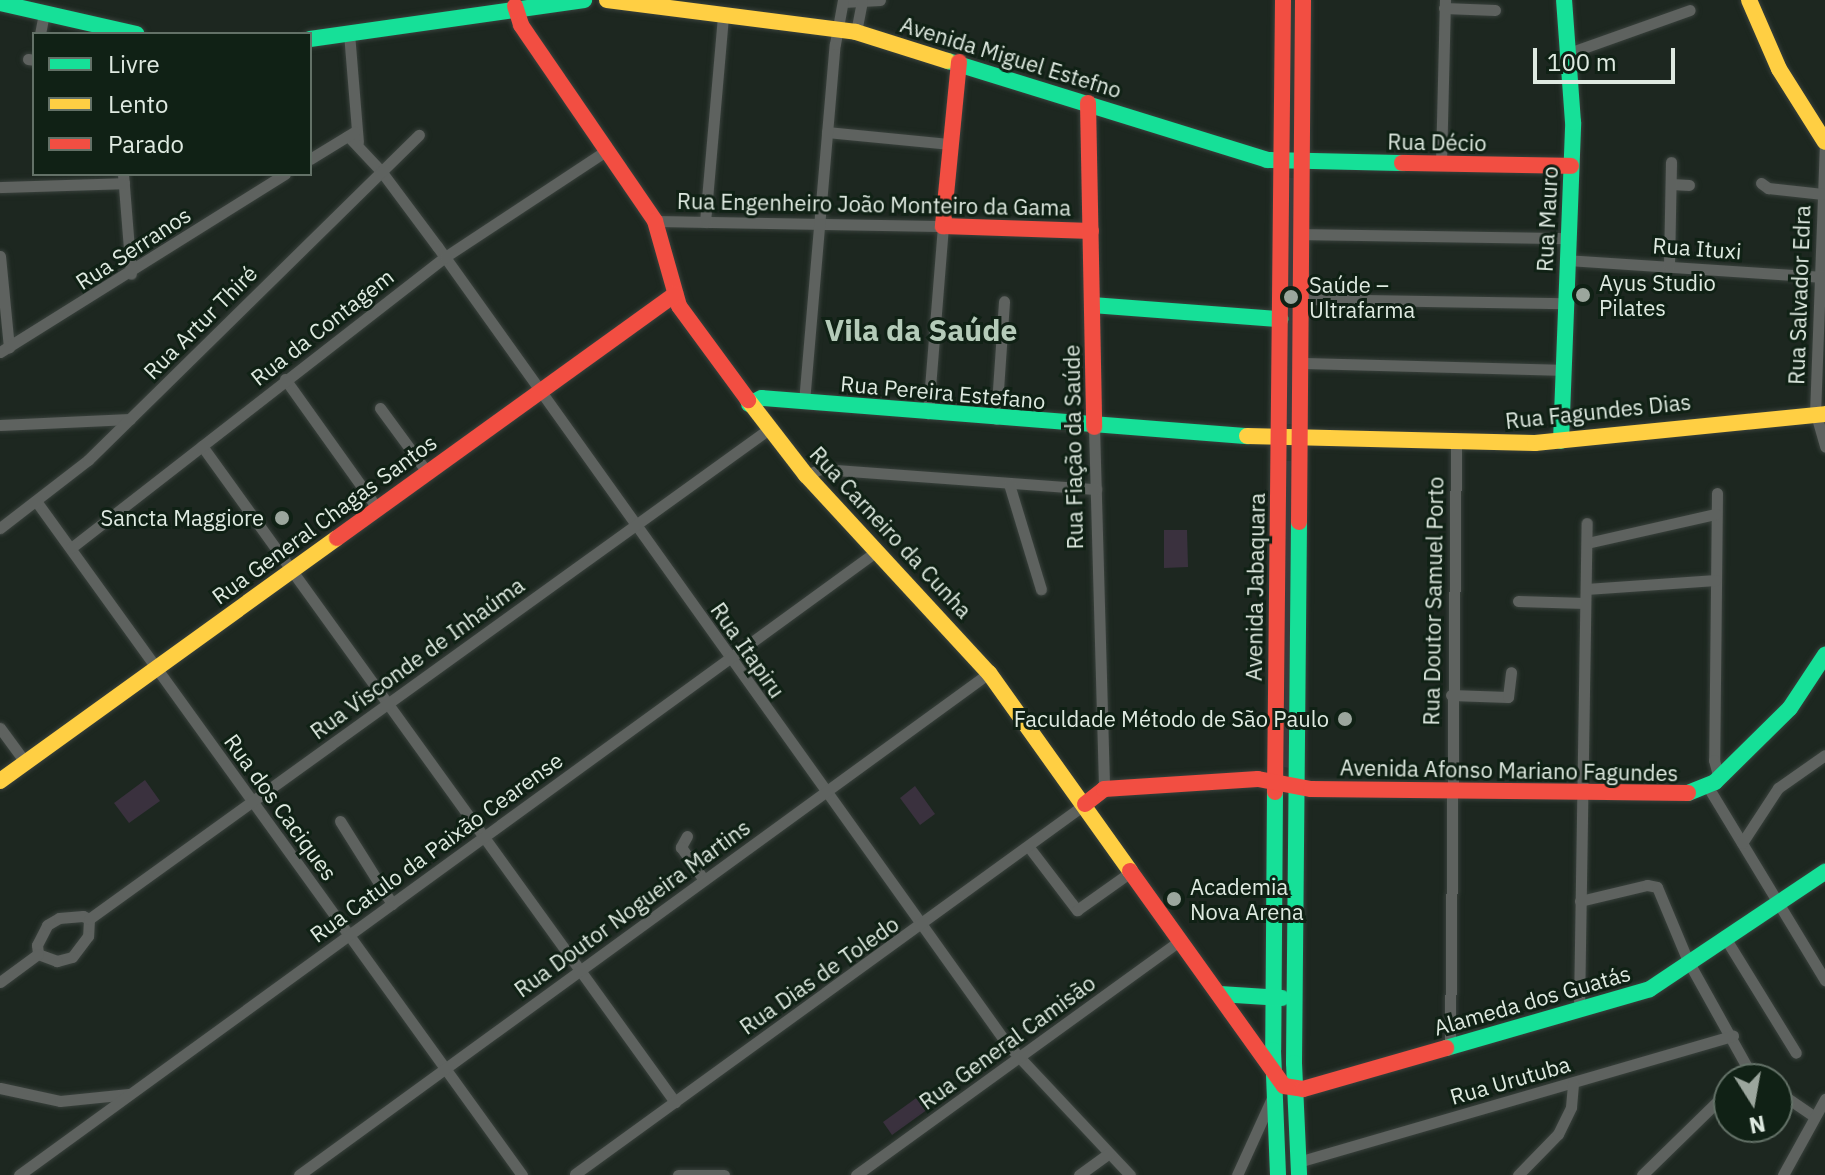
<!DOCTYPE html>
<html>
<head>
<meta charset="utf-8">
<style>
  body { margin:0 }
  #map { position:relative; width:1825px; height:1175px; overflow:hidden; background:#1d2720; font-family:"IBM Plex Sans",sans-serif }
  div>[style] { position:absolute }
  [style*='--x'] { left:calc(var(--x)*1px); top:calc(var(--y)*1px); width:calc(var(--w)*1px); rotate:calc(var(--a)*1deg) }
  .green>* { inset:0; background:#3a313e }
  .roads { filter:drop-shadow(0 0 2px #39413c) drop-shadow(0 0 2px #39413c) }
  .street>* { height:11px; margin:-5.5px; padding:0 5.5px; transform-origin:5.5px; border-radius:5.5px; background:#5e625f }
  .fast>* { height:16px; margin:-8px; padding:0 8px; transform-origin:8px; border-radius:8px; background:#16e098 }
  .slow>* { height:16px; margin:-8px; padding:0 8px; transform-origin:8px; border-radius:8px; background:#ffcf43 }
  .jam>* { height:16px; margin:-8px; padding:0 8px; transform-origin:8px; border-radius:8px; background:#f24e42 }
  .dots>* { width:22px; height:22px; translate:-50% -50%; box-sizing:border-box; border:4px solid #102115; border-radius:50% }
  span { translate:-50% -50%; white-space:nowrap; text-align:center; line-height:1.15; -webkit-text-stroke:6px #102115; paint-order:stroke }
  .street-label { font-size:22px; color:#dfeae1 }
  .poi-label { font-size:22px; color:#dfeae1 }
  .left { translate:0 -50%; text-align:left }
  .right { translate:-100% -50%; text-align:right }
  .district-label { font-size:30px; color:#b5cbb9; font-weight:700 }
  .legend { position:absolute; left:32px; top:32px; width:280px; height:144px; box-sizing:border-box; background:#102115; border:2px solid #637167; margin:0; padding:10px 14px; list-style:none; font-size:24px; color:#dfeae1 }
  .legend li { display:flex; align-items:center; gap:16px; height:40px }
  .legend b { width:40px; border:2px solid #637167 }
  .north { position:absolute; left:1713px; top:1063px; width:80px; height:80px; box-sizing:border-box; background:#102115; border:2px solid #637167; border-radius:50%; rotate:169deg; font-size:22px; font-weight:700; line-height:32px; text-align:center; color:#dfeae1 }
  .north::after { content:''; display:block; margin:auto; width:28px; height:36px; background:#9ba69d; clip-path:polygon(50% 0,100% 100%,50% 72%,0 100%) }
  .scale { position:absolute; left:1533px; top:48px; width:142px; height:36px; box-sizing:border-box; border:4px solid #dfeae1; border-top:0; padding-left:10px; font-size:24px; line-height:28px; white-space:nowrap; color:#dfeae1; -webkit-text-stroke:6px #102115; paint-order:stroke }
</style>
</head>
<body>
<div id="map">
  <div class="green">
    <i style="clip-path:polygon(1289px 178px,1294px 178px,1292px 424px,1287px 424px)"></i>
    <i style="clip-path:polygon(1286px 461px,1292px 461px,1289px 768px,1284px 767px)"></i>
    <i style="clip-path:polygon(1164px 530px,1187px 530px,1188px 567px,1164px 568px)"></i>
    <i style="clip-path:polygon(145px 780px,160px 801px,129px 823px,114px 803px)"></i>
    <i style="clip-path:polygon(915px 786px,935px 814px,920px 825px,900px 798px)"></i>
    <i style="clip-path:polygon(926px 1091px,935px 1104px,892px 1135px,883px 1122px)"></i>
  </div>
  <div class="roads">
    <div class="street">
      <i style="--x:843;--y:2;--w:37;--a:-3"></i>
      <i style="--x:1444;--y:8;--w:51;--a:2.2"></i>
      <i style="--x:856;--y:32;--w:31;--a:-79"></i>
      <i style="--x:349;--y:33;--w:109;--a:85.3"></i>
      <i style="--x:40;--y:34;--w:21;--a:-79"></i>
      <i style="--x:1569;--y:53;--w:128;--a:-19.6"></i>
      <i style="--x:28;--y:59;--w:6;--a:9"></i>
      <i style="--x:827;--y:132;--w:124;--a:5.6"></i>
      <i style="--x:348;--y:136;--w:48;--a:46.7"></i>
      <i style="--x:381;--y:171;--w:94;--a:53.3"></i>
      <i style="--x:437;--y:246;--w:981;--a:54.46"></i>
      <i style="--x:1007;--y:1044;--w:180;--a:46.8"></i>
      <i style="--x:1825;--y:142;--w:269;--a:92.1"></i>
      <i style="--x:1815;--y:411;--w:37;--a:74"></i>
      <i style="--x:310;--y:159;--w:52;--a:-31.5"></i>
      <i style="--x:1441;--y:163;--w:163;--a:-88.6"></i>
      <i style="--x:123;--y:174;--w:100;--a:85.4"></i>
      <i style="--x:1761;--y:183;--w:9;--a:36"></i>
      <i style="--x:1768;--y:188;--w:55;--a:6.2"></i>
      <i style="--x:1671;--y:184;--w:18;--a:3"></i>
      <i style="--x:0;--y:187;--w:124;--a:-1.8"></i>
      <i style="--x:655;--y:221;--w:288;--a:1"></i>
      <i style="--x:943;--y:226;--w:188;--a:94.6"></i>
      <i style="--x:705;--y:222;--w:208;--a:-85"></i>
      <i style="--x:1301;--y:234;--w:266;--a:0.9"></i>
      <i style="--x:0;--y:256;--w:92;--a:84.4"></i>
      <i style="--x:1566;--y:260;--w:260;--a:3.8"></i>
      <i style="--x:1669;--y:266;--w:104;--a:-88.9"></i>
      <i style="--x:1301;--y:299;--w:264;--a:0.9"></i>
      <i style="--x:0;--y:352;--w:336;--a:-32"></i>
      <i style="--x:1300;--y:363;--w:262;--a:1.5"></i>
      <i style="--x:285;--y:379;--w:158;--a:54.5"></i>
      <i style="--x:804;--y:402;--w:359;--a:-85.1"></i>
      <i style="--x:835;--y:44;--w:45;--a:-79.7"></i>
      <i style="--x:380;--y:408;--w:79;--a:53.7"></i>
      <i style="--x:996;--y:419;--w:118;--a:-86.1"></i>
      <i style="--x:0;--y:425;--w:130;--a:-2.6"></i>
      <i style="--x:1094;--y:427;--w:362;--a:88.4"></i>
      <i style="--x:202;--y:446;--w:809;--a:54.21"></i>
      <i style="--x:806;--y:475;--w:16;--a:-22"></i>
      <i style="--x:821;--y:469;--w:276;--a:4.2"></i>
      <i style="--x:1009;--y:484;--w:110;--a:73.1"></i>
      <i style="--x:1717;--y:493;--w:267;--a:90.6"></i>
      <i style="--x:1714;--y:760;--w:20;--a:75"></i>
      <i style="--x:36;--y:501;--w:831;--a:54.21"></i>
      <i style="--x:0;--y:528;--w:111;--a:-37.7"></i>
      <i style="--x:88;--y:460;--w:464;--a:-44.5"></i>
      <i style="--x:1587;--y:543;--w:132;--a:-12.7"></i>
      <i style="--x:71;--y:548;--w:474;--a:-37.9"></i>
      <i style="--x:445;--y:257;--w:194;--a:-33.4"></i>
      <i style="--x:1586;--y:589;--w:130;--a:-4"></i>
      <i style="--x:1518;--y:601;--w:67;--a:1.7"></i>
      <i style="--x:1451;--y:695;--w:57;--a:2"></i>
      <i style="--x:1508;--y:697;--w:25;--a:-83"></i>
      <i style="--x:0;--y:728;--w:42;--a:53.7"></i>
      <i style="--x:1708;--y:787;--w:226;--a:58.8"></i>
      <i style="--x:340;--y:821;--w:98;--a:57.9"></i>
      <i style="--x:687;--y:836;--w:13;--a:119"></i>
      <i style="--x:681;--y:847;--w:40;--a:55.1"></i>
      <i style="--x:1742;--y:843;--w:66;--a:-56.8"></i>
      <i style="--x:1778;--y:788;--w:57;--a:-35.1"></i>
      <i style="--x:1028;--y:846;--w:81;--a:52.6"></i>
      <i style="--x:1077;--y:910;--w:67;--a:-35.3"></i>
      <i style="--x:1580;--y:901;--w:69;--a:-13.4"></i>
      <i style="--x:1647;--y:885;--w:10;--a:11"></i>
      <i style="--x:1657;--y:887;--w:80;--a:67.3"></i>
      <i style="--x:1688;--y:961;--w:121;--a:60.9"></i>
      <i style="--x:1747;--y:1067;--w:18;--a:43"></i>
      <i style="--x:83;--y:916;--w:7;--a:27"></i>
      <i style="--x:89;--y:919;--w:17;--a:93"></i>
      <i style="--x:88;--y:936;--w:26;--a:127"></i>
      <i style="--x:72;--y:957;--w:16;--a:165"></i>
      <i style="--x:57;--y:961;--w:20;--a:-160"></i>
      <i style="--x:38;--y:954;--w:9;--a:-96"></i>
      <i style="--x:37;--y:945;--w:22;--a:-63"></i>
      <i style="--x:47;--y:925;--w:14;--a:-30"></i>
      <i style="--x:59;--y:918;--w:24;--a:-5"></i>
      <i style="--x:89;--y:919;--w:838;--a:-35.78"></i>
      <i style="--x:1724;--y:936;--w:137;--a:58.4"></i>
      <i style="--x:0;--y:982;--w:47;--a:-36.4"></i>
      <i style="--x:1579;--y:1009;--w:486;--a:-89.1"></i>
      <i style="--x:1450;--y:1046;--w:602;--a:-89.43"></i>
      <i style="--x:0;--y:1088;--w:61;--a:12.2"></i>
      <i style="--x:60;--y:1101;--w:69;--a:-5.8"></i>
      <i style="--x:1777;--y:1091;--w:42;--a:34.4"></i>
      <i style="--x:1298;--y:1162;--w:453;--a:-16.2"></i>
      <i style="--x:575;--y:1174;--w:630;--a:-35.96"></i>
      <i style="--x:19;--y:1175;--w:1061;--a:-36.03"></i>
      <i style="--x:299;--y:1175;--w:853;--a:-36.04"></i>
      <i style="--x:678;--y:1175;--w:46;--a:0"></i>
      <i style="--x:856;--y:1175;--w:401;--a:-35.9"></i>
      <i style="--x:1079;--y:1175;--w:37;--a:-36"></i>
      <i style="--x:1237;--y:1175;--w:87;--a:-65.5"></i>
      <i style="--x:1518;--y:1175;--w:57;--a:-45.7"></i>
      <i style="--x:1558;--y:1134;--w:30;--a:-64"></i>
      <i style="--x:1571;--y:1107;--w:24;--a:-85"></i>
      <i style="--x:1642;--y:1175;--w:122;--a:-44.3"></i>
      <i style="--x:1783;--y:1175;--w:87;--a:-61.1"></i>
    </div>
    <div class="fast">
      <i style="--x:0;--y:3;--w:140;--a:12.8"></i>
      <i style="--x:310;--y:39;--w:277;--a:-8.1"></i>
      <i style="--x:948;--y:61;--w:334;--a:17.2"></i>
      <i style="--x:1267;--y:160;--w:135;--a:1.3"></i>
      <i style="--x:1092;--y:305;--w:189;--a:4.3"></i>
      <i style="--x:749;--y:404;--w:14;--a:-25"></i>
      <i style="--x:762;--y:398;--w:486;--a:4.5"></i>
      <i style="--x:1561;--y:441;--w:319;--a:-87.8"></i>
      <i style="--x:1573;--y:122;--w:122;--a:-94.2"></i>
      <i style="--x:1299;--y:522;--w:541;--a:90.53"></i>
      <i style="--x:1294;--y:1063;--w:112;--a:87.4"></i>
      <i style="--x:1275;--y:792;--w:258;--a:90.4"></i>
      <i style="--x:1273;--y:1050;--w:125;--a:87.7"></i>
      <i style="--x:1688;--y:793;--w:29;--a:-22"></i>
      <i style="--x:1715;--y:782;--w:105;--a:-44.6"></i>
      <i style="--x:1790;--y:708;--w:64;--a:-56.6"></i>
      <i style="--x:1220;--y:994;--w:62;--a:3.7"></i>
      <i style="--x:1446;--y:1048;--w:212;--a:-16.1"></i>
      <i style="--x:1650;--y:989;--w:211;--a:-33.8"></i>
    </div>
    <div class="slow">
      <i style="--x:607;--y:0;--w:251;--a:7.3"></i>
      <i style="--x:856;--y:32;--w:96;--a:17.5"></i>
      <i style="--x:1749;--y:0;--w:75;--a:66.5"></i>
      <i style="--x:1779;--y:69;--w:86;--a:57.8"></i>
      <i style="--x:748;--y:400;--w:95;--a:52.3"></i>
      <i style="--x:806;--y:475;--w:270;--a:47.3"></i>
      <i style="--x:989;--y:673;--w:243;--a:54.5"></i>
      <i style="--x:1247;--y:436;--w:288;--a:1.4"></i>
      <i style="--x:1535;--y:443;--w:291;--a:-5.7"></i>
      <i style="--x:0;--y:781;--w:415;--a:-35.8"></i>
    </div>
    <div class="jam">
      <i style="--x:515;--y:6;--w:20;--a:72"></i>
      <i style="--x:521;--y:25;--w:237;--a:55.6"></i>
      <i style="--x:655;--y:221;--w:88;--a:74.2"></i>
      <i style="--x:679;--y:306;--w:117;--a:53.7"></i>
      <i style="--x:959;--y:62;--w:165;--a:95.6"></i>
      <i style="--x:943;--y:226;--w:148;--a:1.9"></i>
      <i style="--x:1088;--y:103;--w:324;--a:88.9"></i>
      <i style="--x:1402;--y:163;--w:169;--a:1"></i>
      <i style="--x:1299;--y:522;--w:522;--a:-89.56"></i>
      <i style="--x:337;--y:538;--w:417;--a:-35.8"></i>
      <i style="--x:1275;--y:792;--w:792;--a:-89.42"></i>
      <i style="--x:1085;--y:804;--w:24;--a:-38"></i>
      <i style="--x:1104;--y:789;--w:154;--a:-3.7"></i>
      <i style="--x:1258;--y:779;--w:54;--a:10.7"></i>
      <i style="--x:1311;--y:789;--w:377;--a:0.6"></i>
      <i style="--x:1130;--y:871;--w:264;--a:54.4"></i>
      <i style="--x:1284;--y:1086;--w:19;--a:9"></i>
      <i style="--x:1303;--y:1089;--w:149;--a:-16"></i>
    </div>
  </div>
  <div class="dots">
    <i style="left:1583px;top:295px;background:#9ba69d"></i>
    <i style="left:1291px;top:297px;background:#9ba69d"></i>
    <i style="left:282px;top:518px;background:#9ba69d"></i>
    <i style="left:1345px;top:719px;background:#9ba69d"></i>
    <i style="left:1174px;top:899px;background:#9ba69d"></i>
  </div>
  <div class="street-label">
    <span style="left:1011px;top:57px;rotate:17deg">Avenida Miguel Estefno</span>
    <span style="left:1437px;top:142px;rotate:1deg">Rua Décio</span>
    <span style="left:874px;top:204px;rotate:1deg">Rua Engenheiro João Monteiro da Gama</span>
    <span style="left:1547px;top:219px;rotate:-87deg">Rua Mauro</span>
    <span style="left:133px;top:248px;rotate:-33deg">Rua Serranos</span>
    <span style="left:1697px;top:248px;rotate:4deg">Rua Ituxi</span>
    <span style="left:1799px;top:295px;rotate:-88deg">Rua Salvador Edra</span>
    <span style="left:200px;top:322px;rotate:-45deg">Rua Artur Thiré</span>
    <span style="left:322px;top:327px;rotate:-38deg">Rua da Contagem</span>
    <span style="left:943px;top:392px;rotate:5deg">Rua Pereira Estefano</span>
    <span style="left:1598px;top:411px;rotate:-6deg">Rua Fagundes Dias</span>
    <span style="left:1073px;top:447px;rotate:-91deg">Rua Fiação da Saúde</span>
    <span style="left:324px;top:519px;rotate:-36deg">Rua General Chagas Santos</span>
    <span style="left:891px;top:532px;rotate:47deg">Rua Carneiro da Cunha</span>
    <span style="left:1255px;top:587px;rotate:-89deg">Avenida Jabaquara</span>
    <span style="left:1433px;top:601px;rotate:-89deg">Rua Doutor Samuel Porto</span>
    <span style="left:748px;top:650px;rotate:55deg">Rua Itapiru</span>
    <span style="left:417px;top:658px;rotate:-36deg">Rua Visconde de Inhaúma</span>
    <span style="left:1509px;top:770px;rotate:1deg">Avenida Afonso Mariano Fagundes</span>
    <span style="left:281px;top:807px;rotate:54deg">Rua dos Caciques</span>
    <span style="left:436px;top:847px;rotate:-36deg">Rua Catulo da Paixão Cearense</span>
    <span style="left:632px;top:908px;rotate:-36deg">Rua Doutor Nogueira Martins</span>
    <span style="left:819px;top:975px;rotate:-35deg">Rua Dias de Toledo</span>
    <span style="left:1532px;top:1000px;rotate:-16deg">Alameda dos Guatás</span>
    <span style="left:1007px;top:1042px;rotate:-36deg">Rua General Camisão</span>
    <span style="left:1510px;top:1080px;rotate:-16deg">Rua Urutuba</span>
  </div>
  <div class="poi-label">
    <span class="left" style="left:1599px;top:295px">Ayus Studio<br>Pilates</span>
    <span class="left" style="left:1309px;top:297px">Saúde –<br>Ultrafarma</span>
    <span class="right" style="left:264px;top:518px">Sancta Maggiore</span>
    <span class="right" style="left:1329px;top:719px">Faculdade Método de São Paulo</span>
    <span class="left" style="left:1190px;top:899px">Academia<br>Nova Arena</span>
  </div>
  <div class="district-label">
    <span style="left:921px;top:330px">Vila da Saúde</span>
  </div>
  <ul class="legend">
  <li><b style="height:10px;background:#16e098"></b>Livre</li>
  <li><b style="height:10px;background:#ffcf43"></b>Lento</li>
  <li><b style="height:10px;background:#f24e42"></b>Parado</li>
  </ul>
  <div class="north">N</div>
  <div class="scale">100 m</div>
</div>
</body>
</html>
